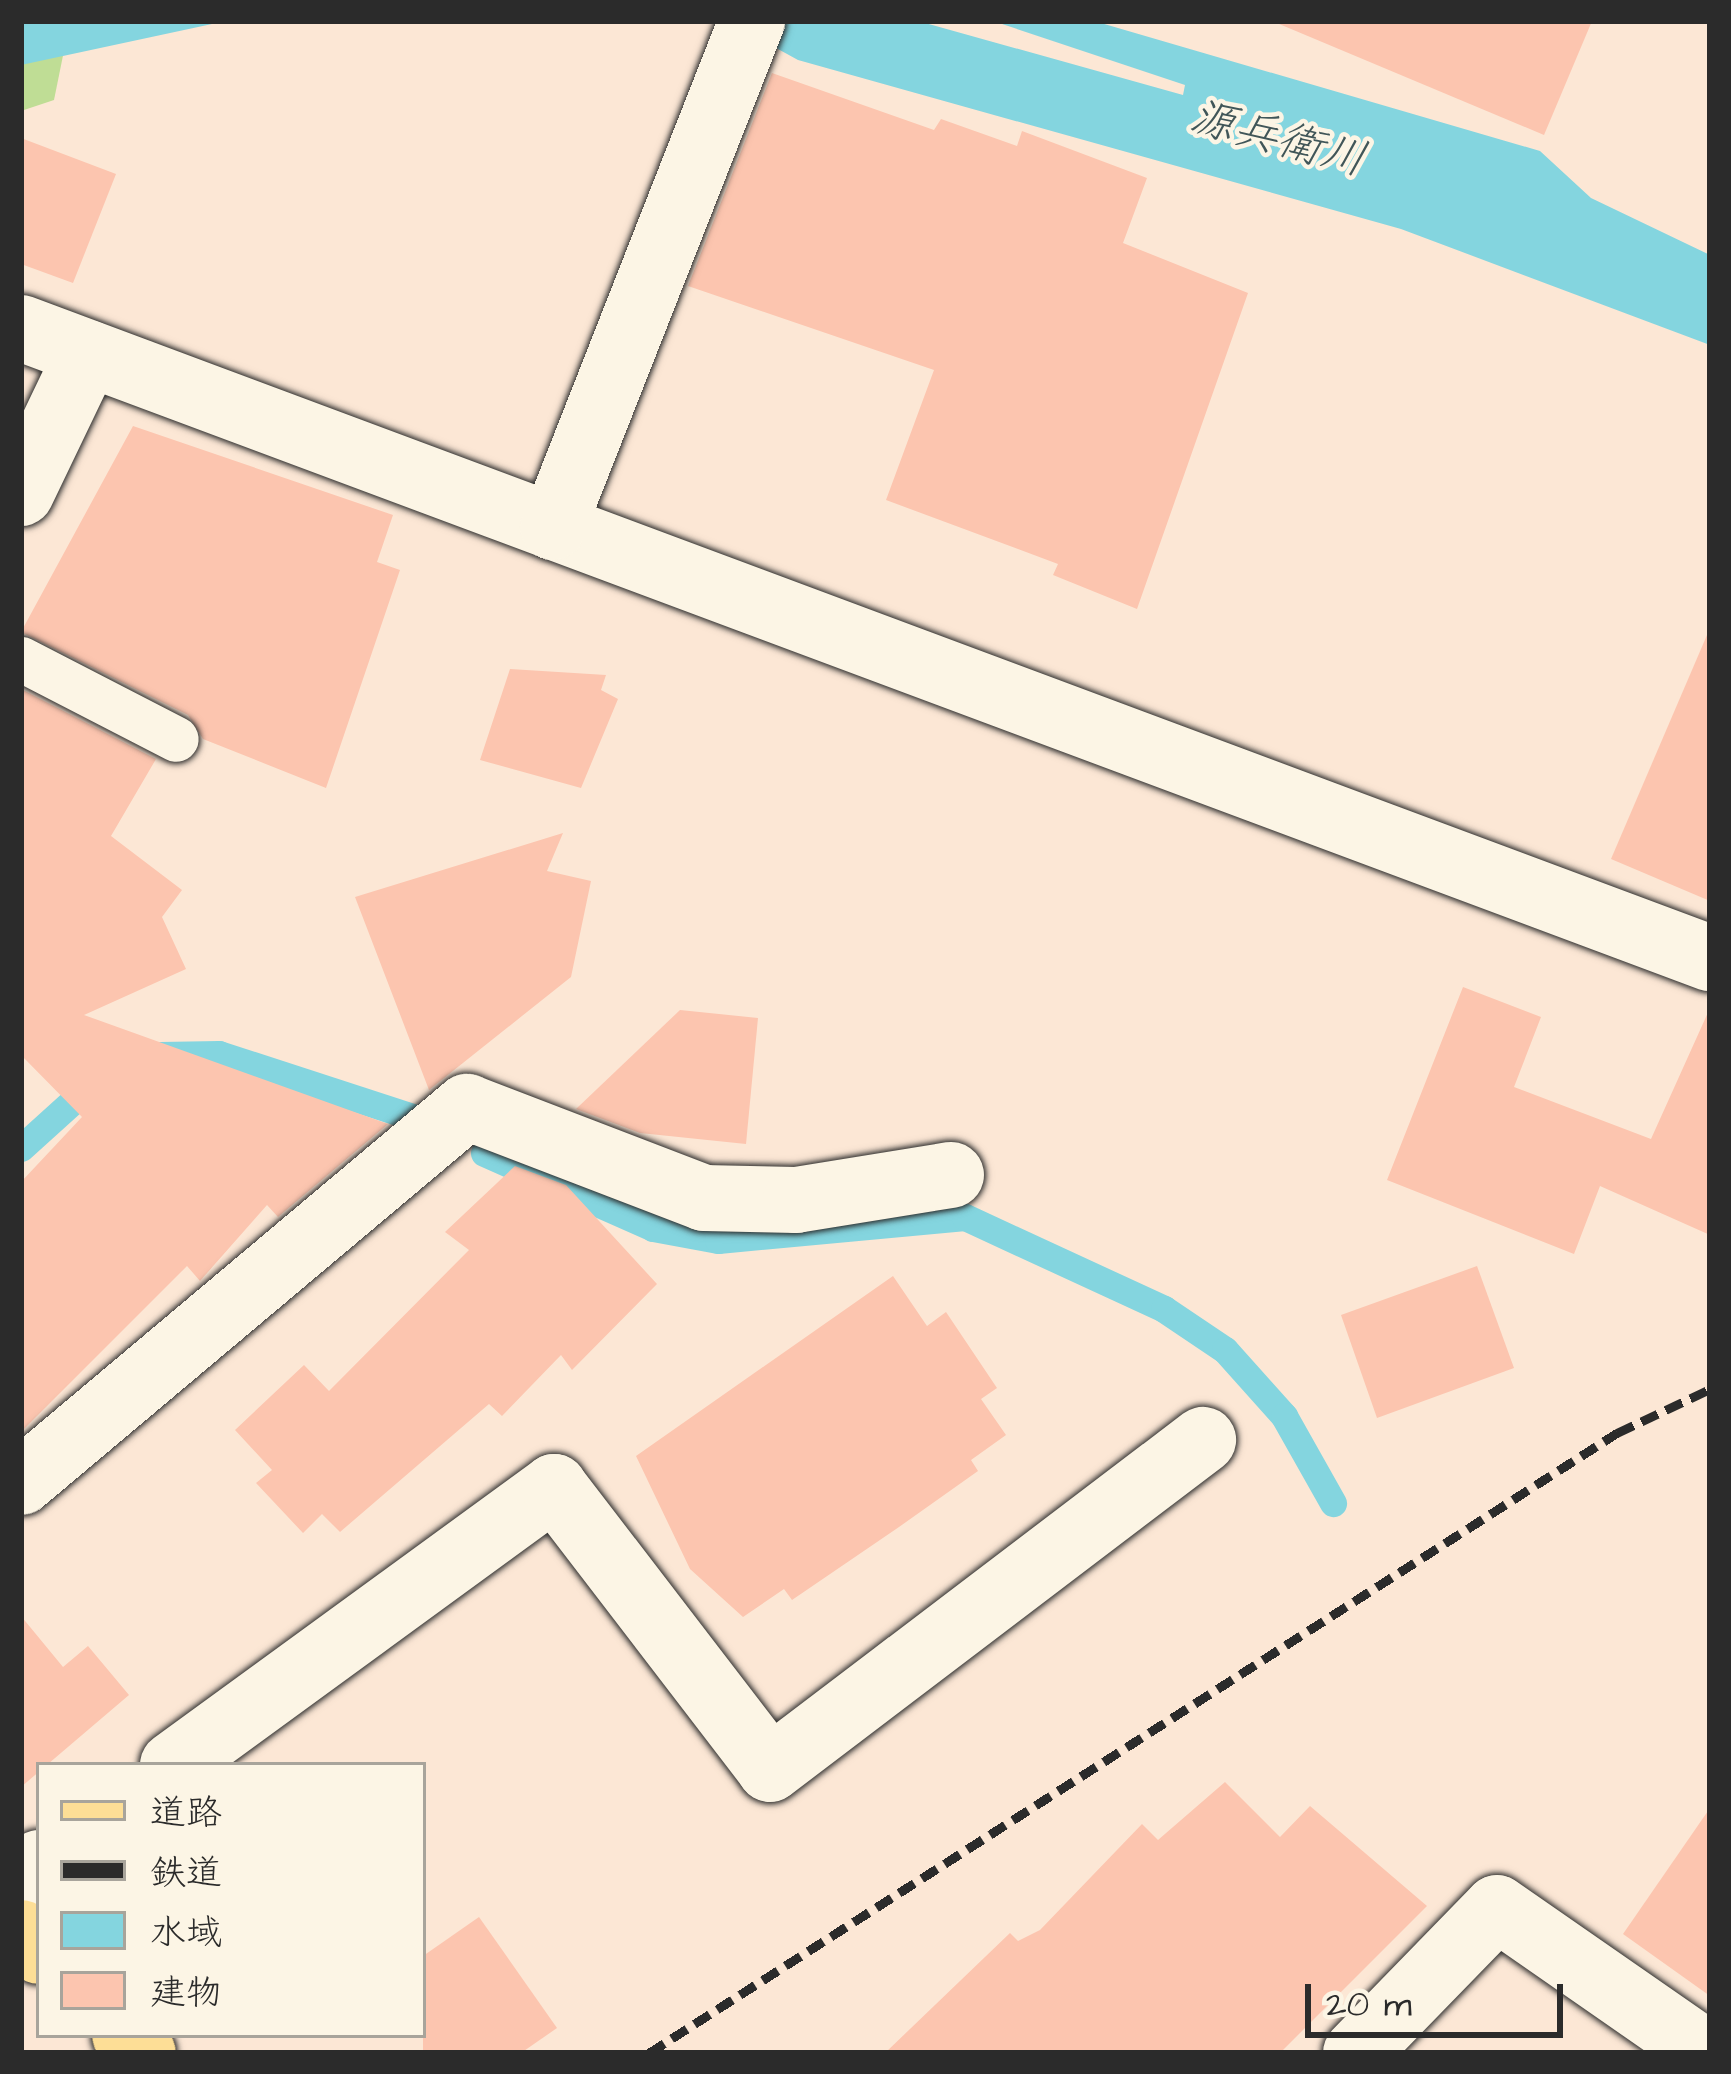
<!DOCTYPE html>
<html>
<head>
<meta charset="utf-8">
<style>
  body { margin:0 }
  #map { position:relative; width:1731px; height:2074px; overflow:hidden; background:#fce7d5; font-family:"Architects Daughter","Klee One",sans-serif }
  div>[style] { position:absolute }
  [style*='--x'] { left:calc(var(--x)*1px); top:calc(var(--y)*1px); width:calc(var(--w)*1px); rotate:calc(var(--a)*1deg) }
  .green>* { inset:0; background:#bfdd95 }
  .water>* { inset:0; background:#84d5df }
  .stream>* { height:27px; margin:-13.5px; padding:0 13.5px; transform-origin:13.5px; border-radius:13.5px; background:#84d5df }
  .building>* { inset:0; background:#fcc5af }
  .roads { filter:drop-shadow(0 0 3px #2b2b2b) drop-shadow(0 0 3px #2b2b2b) }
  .lane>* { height:45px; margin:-22.5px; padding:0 22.5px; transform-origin:22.5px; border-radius:22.5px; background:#fcf5e5 }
  .street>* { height:66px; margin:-33px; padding:0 33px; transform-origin:33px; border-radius:33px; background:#fcf5e5 }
  .primary>* { height:66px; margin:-33px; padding:0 33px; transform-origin:33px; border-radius:33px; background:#fdde96 }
  .rail>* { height:9px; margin-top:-4.5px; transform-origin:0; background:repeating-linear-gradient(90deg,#2b2b2b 0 18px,transparent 0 27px) }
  span { translate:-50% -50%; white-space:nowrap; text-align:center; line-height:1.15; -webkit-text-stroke:9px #fcf5e5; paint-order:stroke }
  .water-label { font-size:45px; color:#415658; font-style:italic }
  .frame { position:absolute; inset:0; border:24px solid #2b2b2b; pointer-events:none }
  .legend { position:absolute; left:36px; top:1762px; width:390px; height:276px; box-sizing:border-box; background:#fcf5e5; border:3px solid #a8a49b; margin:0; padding:15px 21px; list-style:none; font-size:36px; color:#2b2b2b }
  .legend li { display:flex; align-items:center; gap:24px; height:60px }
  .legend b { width:60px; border:3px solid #a8a49b }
  .scale { position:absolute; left:1305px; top:1984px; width:258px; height:54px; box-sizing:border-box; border:6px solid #2b2b2b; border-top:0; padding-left:15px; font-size:36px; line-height:42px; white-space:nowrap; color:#2b2b2b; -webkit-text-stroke:9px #fcf5e5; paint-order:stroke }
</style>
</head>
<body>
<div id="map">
  <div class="green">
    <i style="clip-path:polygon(21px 21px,70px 21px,54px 100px,21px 111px)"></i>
  </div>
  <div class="water">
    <i style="clip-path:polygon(21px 21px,226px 21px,21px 65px)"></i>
    <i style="clip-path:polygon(727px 21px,918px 21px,1183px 95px,1185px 85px,993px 21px,1094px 21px,1540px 151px,1591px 198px,1710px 255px,1710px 345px,1401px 229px,798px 60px)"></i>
  </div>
  <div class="stream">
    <i style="--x:160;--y:1055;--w:59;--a:-1"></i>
    <i style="--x:219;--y:1054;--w:207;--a:18"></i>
    <i style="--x:21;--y:1148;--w:98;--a:-42.1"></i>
    <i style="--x:484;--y:1153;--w:185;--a:23.9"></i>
    <i style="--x:653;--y:1228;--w:66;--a:10.5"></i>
    <i style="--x:718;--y:1240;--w:248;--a:-5.3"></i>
    <i style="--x:965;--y:1217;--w:219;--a:24.8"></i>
    <i style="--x:1164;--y:1309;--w:73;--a:33.9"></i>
    <i style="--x:1225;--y:1350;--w:89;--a:48.2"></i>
    <i style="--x:1284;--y:1416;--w:100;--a:60.6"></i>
  </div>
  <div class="building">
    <i style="clip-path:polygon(1272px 21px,1592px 21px,1544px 135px)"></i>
    <i style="clip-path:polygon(772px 73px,934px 130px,941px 119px,1017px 146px,1022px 131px,1147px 178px,1123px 243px,1248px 293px,1137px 609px,1053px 575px,1058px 564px,886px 500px,934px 370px,688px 286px)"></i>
    <i style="clip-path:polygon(21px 138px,116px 174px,73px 283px,21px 264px)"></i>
    <i style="clip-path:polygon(133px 426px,393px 515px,377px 562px,400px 570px,326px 788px,203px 739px,188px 715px,21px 632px)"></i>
    <i style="clip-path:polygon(1710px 628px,1710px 901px,1611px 859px)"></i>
    <i style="clip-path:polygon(510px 669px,606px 675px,601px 690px,618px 699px,581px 788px,480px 760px)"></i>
    <i style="clip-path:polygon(21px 689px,156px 759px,111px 836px,182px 890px,162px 917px,186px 969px,84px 1015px,388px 1124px,278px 1217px,267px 1205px,200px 1281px,187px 1266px,21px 1432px,21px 1182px,82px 1117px,21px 1055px)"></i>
    <i style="clip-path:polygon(563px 833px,547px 871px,591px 881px,571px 977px,429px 1090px,355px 897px)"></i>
    <i style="clip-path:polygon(1463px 987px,1541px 1017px,1514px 1087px,1651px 1139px,1710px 1008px,1710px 1235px,1600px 1186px,1574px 1254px,1387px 1180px)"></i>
    <i style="clip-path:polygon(680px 1010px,758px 1018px,746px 1144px,640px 1133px,576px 1109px)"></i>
    <i style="clip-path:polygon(515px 1166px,566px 1185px,657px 1284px,572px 1370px,561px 1355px,502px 1416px,489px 1404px,340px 1532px,322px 1514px,303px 1533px,256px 1483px,272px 1470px,235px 1430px,304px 1365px,329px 1391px,469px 1250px,445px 1232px)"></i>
    <i style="clip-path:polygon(1477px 1266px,1514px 1368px,1377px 1418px,1341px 1315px)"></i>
    <i style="clip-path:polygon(893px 1276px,927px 1326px,946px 1312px,997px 1388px,981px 1399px,1006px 1435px,971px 1460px,978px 1471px,899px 1527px,792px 1600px,784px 1589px,743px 1617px,690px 1569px,636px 1456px)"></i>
    <i style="clip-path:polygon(21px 1616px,63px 1667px,88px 1646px,129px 1695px,21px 1787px)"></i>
    <i style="clip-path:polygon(1225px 1782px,1280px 1837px,1310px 1806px,1427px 1906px,1280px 2053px,885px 2053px,1010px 1933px,1018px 1941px,1040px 1930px,1142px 1824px,1158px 1840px)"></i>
    <i style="clip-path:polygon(1710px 1808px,1710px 1996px,1623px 1934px)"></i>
    <i style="clip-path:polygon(479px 1917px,557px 2028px,521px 2053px,423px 2053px,423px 1956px)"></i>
  </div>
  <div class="roads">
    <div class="lane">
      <i style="--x:21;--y:659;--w:174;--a:27.3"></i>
    </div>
    <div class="street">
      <i style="--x:21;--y:328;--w:1803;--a:20.46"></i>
      <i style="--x:21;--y:493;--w:155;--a:-64.4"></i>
      <i style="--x:553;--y:527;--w:544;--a:-68.53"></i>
      <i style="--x:21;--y:1482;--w:583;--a:-40.06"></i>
      <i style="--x:467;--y:1107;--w:254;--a:21"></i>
      <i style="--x:704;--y:1198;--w:92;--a:1.2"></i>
      <i style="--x:796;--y:1200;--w:157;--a:-9.2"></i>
      <i style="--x:173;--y:1765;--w:472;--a:-36.1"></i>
      <i style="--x:554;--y:1487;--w:355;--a:52.5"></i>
      <i style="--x:770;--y:1769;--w:544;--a:-37.23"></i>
      <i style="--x:21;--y:1876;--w:22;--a:-36"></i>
      <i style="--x:1356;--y:2053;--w:202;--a:-45.8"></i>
      <i style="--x:1497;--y:1908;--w:254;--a:34.8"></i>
    </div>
    <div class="primary">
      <i style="--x:21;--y:1933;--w:25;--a:45"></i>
      <i style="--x:125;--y:2035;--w:25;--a:45"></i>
    </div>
  </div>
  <div class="rail">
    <i style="--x:649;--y:2053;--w:1150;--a:-32.64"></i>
    <i style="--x:1617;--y:1433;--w:103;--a:-25.3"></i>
  </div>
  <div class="water-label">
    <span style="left:1278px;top:140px;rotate:15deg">源兵衛川</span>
  </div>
  <div class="frame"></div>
  <ul class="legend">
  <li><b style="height:15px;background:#fdde96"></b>道路</li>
  <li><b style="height:15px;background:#2b2b2b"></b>鉄道</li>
  <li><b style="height:33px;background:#84d5df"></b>水域</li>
  <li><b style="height:33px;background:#fcc5af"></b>建物</li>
  </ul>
  <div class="scale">20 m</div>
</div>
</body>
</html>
